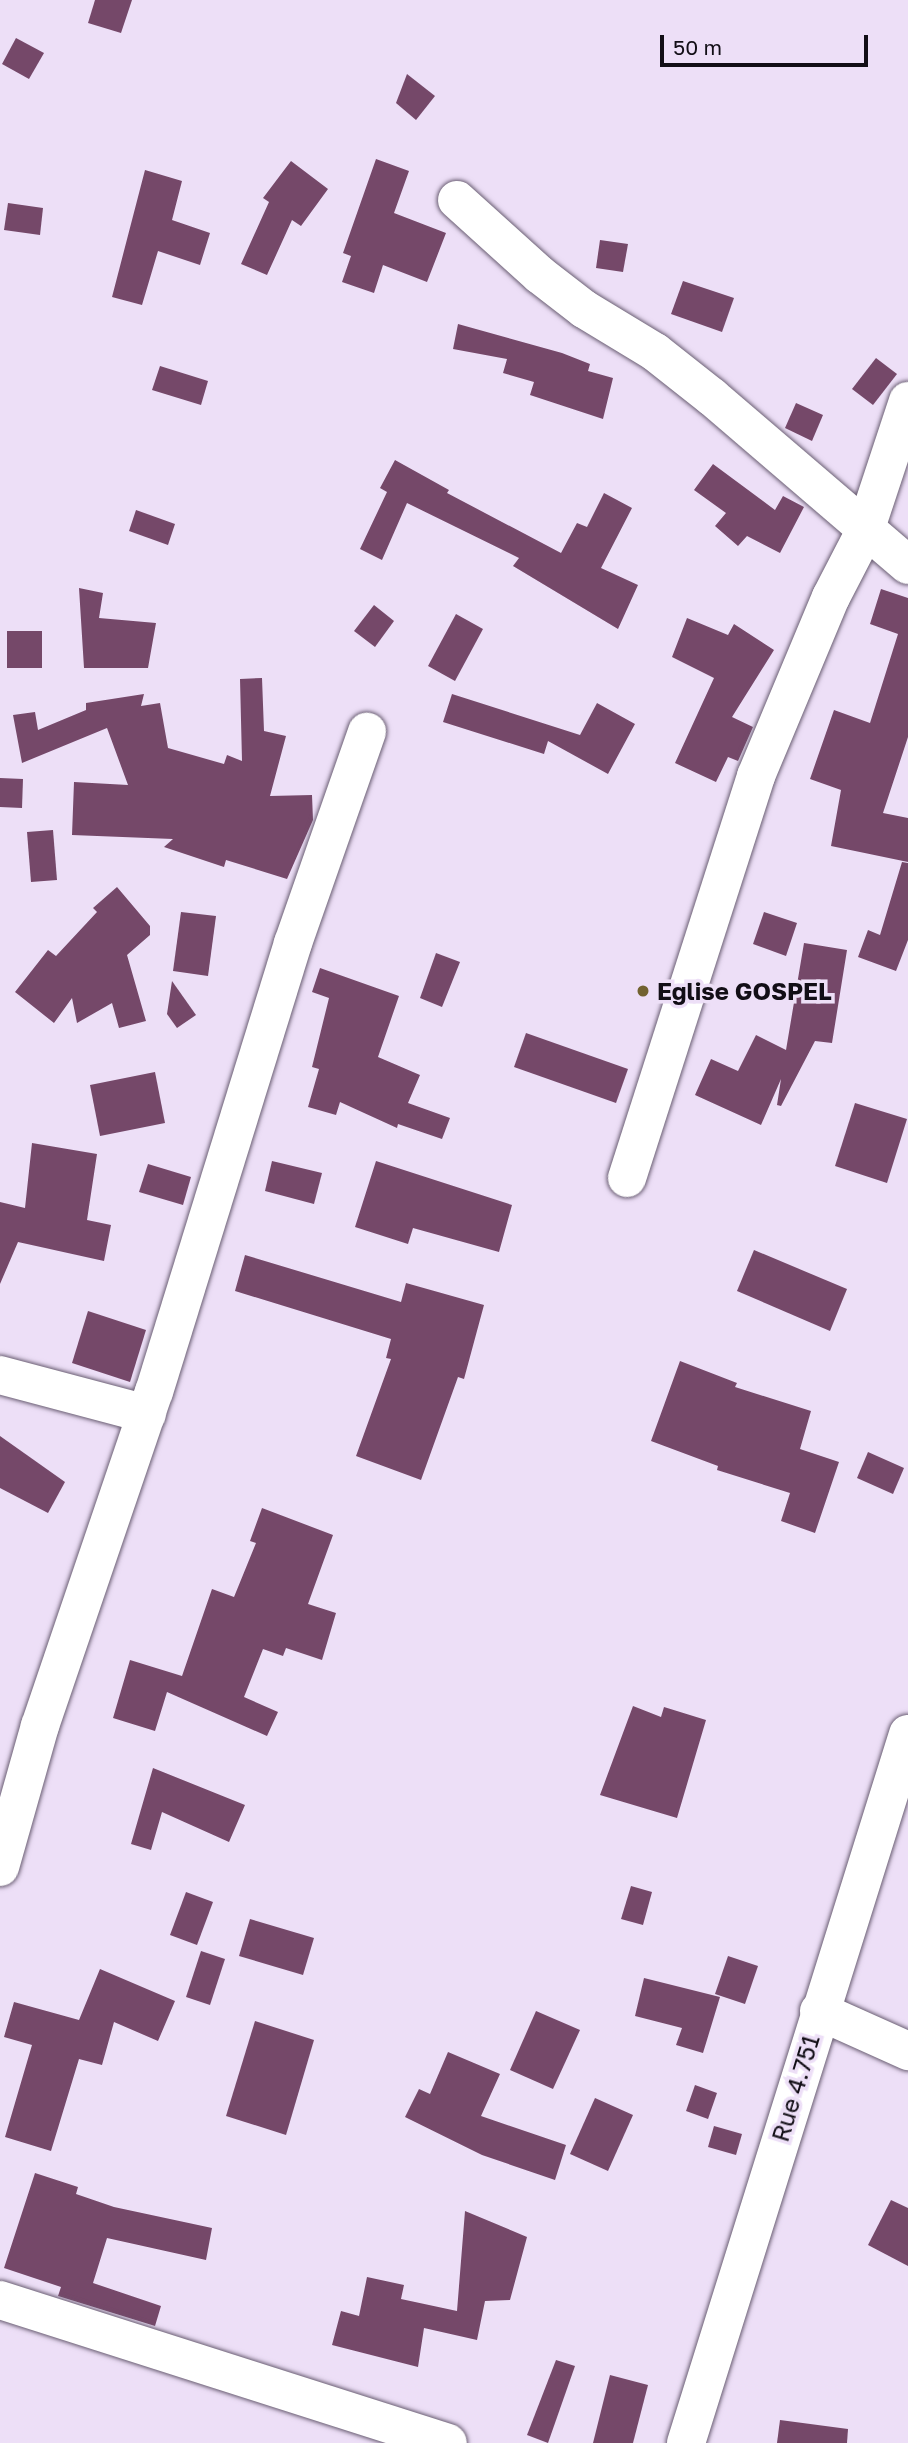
<!DOCTYPE html>
<html>
<head>
<meta charset="utf-8">
<style>
  body { margin:0 }
  #map { position:relative; width:908px; height:2443px; overflow:hidden; background:#eddff7; font-family:"Golos Text",sans-serif }
  div>[style] { position:absolute }
  [style*='--x'] { left:calc(var(--x)*1px); top:calc(var(--y)*1px); width:calc(var(--w)*1px); rotate:calc(var(--a)*1deg) }
  .building>* { inset:0; background:#754869 }
  .roads { filter:drop-shadow(0 0 2px #6a5e73) drop-shadow(0 0 2px #6a5e73) }
  .minor>* { height:38px; margin:-19px; padding:0 19px; transform-origin:19px; border-radius:19px; background:#fff }
  .dots>* { width:19px; height:19px; translate:-50% -50%; box-sizing:border-box; border:4px solid #eddff7; border-radius:50% }
  span { translate:-50% -50%; white-space:nowrap; text-align:center; line-height:1.15; -webkit-text-stroke:7px #eddff7; paint-order:stroke }
  .poi-label { font-size:24px; color:#120e16; font-weight:700 }
  .left { translate:0 -50%; text-align:left }
  .street-label { font-size:24px; color:#120e16 }
  .scale { position:absolute; left:660px; top:35px; width:208px; height:32px; box-sizing:border-box; border:4px solid #120e16; border-top:0; padding-left:9px; font-size:21px; line-height:24px; white-space:nowrap; color:#120e16; -webkit-text-stroke:5px #eddff7; paint-order:stroke }
</style>
</head>
<body>
<div id="map">
  <div class="building">
    <i style="clip-path:polygon(95px 0,132px 0,121px 33px,88px 23px)"></i>
    <i style="clip-path:polygon(16px 38px,44px 53px,29px 79px,2px 64px)"></i>
    <i style="clip-path:polygon(407px 74px,435px 96px,416px 120px,396px 103px)"></i>
    <i style="clip-path:polygon(376px 159px,409px 171px,394px 213px,446px 233px,427px 282px,383px 265px,374px 293px,342px 282px,351px 256px,343px 253px)"></i>
    <i style="clip-path:polygon(291px 161px,328px 189px,301px 226px,292px 220px,267px 275px,241px 264px,269px 202px,263px 198px)"></i>
    <i style="clip-path:polygon(145px 170px,182px 181px,172px 220px,210px 233px,200px 265px,158px 251px,142px 305px,112px 297px)"></i>
    <i style="clip-path:polygon(8px 203px,43px 208px,40px 235px,4px 230px)"></i>
    <i style="clip-path:polygon(600px 240px,628px 244px,623px 272px,596px 268px)"></i>
    <i style="clip-path:polygon(683px 281px,734px 298px,722px 332px,671px 314px)"></i>
    <i style="clip-path:polygon(458px 324px,562px 353px,590px 364px,588px 371px,613px 378px,603px 419px,530px 395px,534px 382px,503px 373px,507px 359px,453px 349px)"></i>
    <i style="clip-path:polygon(876px 358px,897px 374px,873px 405px,852px 389px)"></i>
    <i style="clip-path:polygon(160px 366px,208px 381px,201px 405px,152px 390px)"></i>
    <i style="clip-path:polygon(796px 403px,823px 415px,812px 441px,785px 428px)"></i>
    <i style="clip-path:polygon(395px 460px,449px 490px,447px 493px,561px 553px,577px 523px,587px 527px,604px 493px,632px 508px,601px 568px,638px 585px,618px 629px,513px 566px,519px 558px,407px 503px,382px 560px,360px 549px,387px 492px,380px 488px)"></i>
    <i style="clip-path:polygon(713px 464px,775px 510px,783px 496px,804px 507px,780px 553px,747px 536px,738px 546px,715px 526px,726px 513px,694px 490px)"></i>
    <i style="clip-path:polygon(136px 510px,175px 524px,168px 545px,129px 531px)"></i>
    <i style="clip-path:polygon(79px 588px,103px 593px,99px 618px,156px 623px,148px 668px,84px 668px)"></i>
    <i style="clip-path:polygon(881px 589px,908px 598px,908px 737px,883px 813px,908px 818px,908px 862px,831px 846px,841px 790px,810px 779px,834px 710px,870px 723px,898px 634px,870px 624px)"></i>
    <i style="clip-path:polygon(374px 605px,394px 621px,375px 647px,354px 631px)"></i>
    <i style="clip-path:polygon(456px 614px,483px 629px,455px 681px,428px 666px)"></i>
    <i style="clip-path:polygon(687px 618px,728px 635px,734px 624px,774px 650px,732px 717px,753px 727px,738px 761px,728px 757px,716px 782px,675px 763px,714px 678px,672px 657px)"></i>
    <i style="clip-path:polygon(7px 631px,42px 631px,42px 668px,7px 668px)"></i>
    <i style="clip-path:polygon(262px 678px,264px 731px,286px 736px,270px 796px,312px 795px,313px 820px,287px 879px,226px 860px,224px 867px,164px 847px,173px 839px,72px 835px,74px 782px,128px 785px,107px 728px,22px 763px,13px 715px,35px 712px,38px 730px,86px 710px,86px 703px,144px 694px,141px 706px,160px 703px,168px 748px,224px 764px,227px 755px,242px 761px,240px 679px)"></i>
    <i style="clip-path:polygon(452px 694px,580px 735px,597px 703px,635px 724px,608px 774px,548px 741px,544px 754px,443px 722px)"></i>
    <i style="clip-path:polygon(0 778px,23px 779px,22px 808px,0 807px)"></i>
    <i style="clip-path:polygon(53px 830px,57px 880px,31px 882px,27px 832px)"></i>
    <i style="clip-path:polygon(902px 862px,908px 863px,908px 940px,896px 971px,858px 957px,868px 930px,880px 935px)"></i>
    <i style="clip-path:polygon(117px 887px,150px 926px,150px 935px,127px 955px,146px 1021px,119px 1028px,112px 1003px,77px 1023px,72px 998px,54px 1023px,15px 992px,48px 950px,56px 956px,97px 912px,93px 908px)"></i>
    <i style="clip-path:polygon(181px 912px,216px 916px,208px 976px,173px 971px)"></i>
    <i style="clip-path:polygon(764px 912px,797px 923px,786px 956px,753px 944px)"></i>
    <i style="clip-path:polygon(804px 943px,847px 950px,832px 1043px,815px 1041px,781px 1106px,777px 1105px,781px 1079px,761px 1125px,695px 1095px,711px 1059px,738px 1071px,756px 1035px,786px 1050px)"></i>
    <i style="clip-path:polygon(436px 953px,460px 962px,442px 1007px,420px 998px)"></i>
    <i style="clip-path:polygon(320px 968px,399px 996px,378px 1057px,420px 1075px,408px 1103px,450px 1118px,442px 1139px,398px 1124px,397px 1128px,340px 1102px,336px 1115px,308px 1107px,319px 1069px,312px 1067px,329px 998px,312px 992px)"></i>
    <i style="clip-path:polygon(172px 981px,196px 1015px,177px 1028px,167px 1014px)"></i>
    <i style="clip-path:polygon(526px 1033px,628px 1069px,616px 1103px,514px 1067px)"></i>
    <i style="clip-path:polygon(155px 1072px,165px 1123px,100px 1136px,90px 1085px)"></i>
    <i style="clip-path:polygon(855px 1103px,907px 1119px,887px 1183px,835px 1166px)"></i>
    <i style="clip-path:polygon(32px 1143px,97px 1154px,87px 1220px,111px 1225px,104px 1261px,18px 1242px,0 1284px,0 1202px,25px 1208px)"></i>
    <i style="clip-path:polygon(272px 1161px,322px 1173px,314px 1204px,265px 1191px)"></i>
    <i style="clip-path:polygon(376px 1161px,512px 1205px,499px 1252px,413px 1228px,408px 1244px,355px 1227px)"></i>
    <i style="clip-path:polygon(148px 1164px,191px 1177px,183px 1205px,139px 1192px)"></i>
    <i style="clip-path:polygon(754px 1250px,847px 1289px,830px 1331px,737px 1291px)"></i>
    <i style="clip-path:polygon(245px 1255px,401px 1302px,406px 1283px,484px 1305px,464px 1379px,458px 1377px,421px 1480px,356px 1456px,391px 1359px,386px 1358px,391px 1339px,235px 1291px)"></i>
    <i style="clip-path:polygon(88px 1311px,146px 1330px,130px 1382px,72px 1363px)"></i>
    <i style="clip-path:polygon(680px 1361px,737px 1383px,735px 1387px,811px 1411px,800px 1449px,839px 1462px,815px 1533px,781px 1521px,790px 1493px,717px 1470px,718px 1466px,651px 1441px)"></i>
    <i style="clip-path:polygon(0 1436px,65px 1482px,48px 1513px,0 1488px)"></i>
    <i style="clip-path:polygon(868px 1452px,904px 1468px,893px 1494px,857px 1478px)"></i>
    <i style="clip-path:polygon(262px 1508px,333px 1535px,308px 1604px,336px 1613px,322px 1660px,286px 1648px,283px 1656px,263px 1649px,244px 1697px,278px 1712px,267px 1736px,167px 1692px,155px 1731px,113px 1718px,130px 1660px,182px 1676px,212px 1589px,234px 1597px,256px 1543px,250px 1541px)"></i>
    <i style="clip-path:polygon(633px 1706px,661px 1717px,664px 1707px,706px 1720px,677px 1818px,600px 1795px)"></i>
    <i style="clip-path:polygon(153px 1768px,245px 1805px,229px 1842px,162px 1812px,151px 1850px,131px 1844px)"></i>
    <i style="clip-path:polygon(631px 1886px,652px 1892px,643px 1925px,621px 1919px)"></i>
    <i style="clip-path:polygon(186px 1892px,213px 1902px,197px 1945px,170px 1935px)"></i>
    <i style="clip-path:polygon(250px 1919px,314px 1938px,303px 1975px,239px 1956px)"></i>
    <i style="clip-path:polygon(201px 1951px,225px 1959px,210px 2005px,186px 1997px)"></i>
    <i style="clip-path:polygon(728px 1956px,758px 1966px,745px 2004px,715px 1994px)"></i>
    <i style="clip-path:polygon(100px 1969px,175px 2001px,158px 2041px,114px 2022px,102px 2065px,79px 2059px,51px 2151px,5px 2137px,32px 2045px,4px 2037px,14px 2002px,79px 2020px)"></i>
    <i style="clip-path:polygon(644px 1978px,720px 1997px,703px 2053px,676px 2045px,682px 2028px,635px 2016px)"></i>
    <i style="clip-path:polygon(536px 2011px,580px 2030px,553px 2089px,510px 2070px)"></i>
    <i style="clip-path:polygon(255px 2021px,314px 2040px,286px 2135px,226px 2116px)"></i>
    <i style="clip-path:polygon(448px 2052px,500px 2074px,481px 2116px,566px 2145px,555px 2180px,482px 2155px,405px 2117px,419px 2089px,430px 2094px)"></i>
    <i style="clip-path:polygon(695px 2085px,717px 2093px,708px 2119px,686px 2111px)"></i>
    <i style="clip-path:polygon(595px 2098px,633px 2115px,608px 2171px,570px 2154px)"></i>
    <i style="clip-path:polygon(714px 2126px,742px 2134px,736px 2155px,708px 2147px)"></i>
    <i style="clip-path:polygon(35px 2173px,78px 2187px,76px 2194px,114px 2207px,212px 2228px,206px 2260px,107px 2238px,93px 2283px,161px 2306px,155px 2326px,58px 2296px,61px 2287px,4px 2268px)"></i>
    <i style="clip-path:polygon(891px 2200px,908px 2208px,908px 2266px,868px 2245px)"></i>
    <i style="clip-path:polygon(465px 2211px,527px 2237px,510px 2300px,485px 2301px,477px 2340px,424px 2328px,418px 2367px,332px 2345px,341px 2311px,359px 2316px,367px 2277px,404px 2285px,401px 2299px,457px 2311px)"></i>
    <i style="clip-path:polygon(556px 2360px,575px 2366px,548px 2443px,527px 2435px)"></i>
    <i style="clip-path:polygon(610px 2375px,648px 2385px,633px 2443px,593px 2443px)"></i>
    <i style="clip-path:polygon(780px 2420px,848px 2429px,847px 2443px,777px 2443px)"></i>
  </div>
  <div class="roads">
    <div class="minor">
      <i style="--x:457;--y:200;--w:112;--a:42.1"></i>
      <i style="--x:540;--y:275;--w:56;--a:37.7"></i>
      <i style="--x:584;--y:309;--w:83;--a:31.2"></i>
      <i style="--x:655;--y:352;--w:73;--a:38.3"></i>
      <i style="--x:712;--y:397;--w:258;--a:40.6"></i>
      <i style="--x:627;--y:1178;--w:422;--a:-72.2"></i>
      <i style="--x:756;--y:776;--w:194;--a:-67.3"></i>
      <i style="--x:831;--y:597;--w:74;--a:-62.7"></i>
      <i style="--x:865;--y:531;--w:137;--a:-71.7"></i>
      <i style="--x:0;--y:1375;--w:152;--a:14.9"></i>
      <i style="--x:0;--y:1867;--w:147;--a:-74.2"></i>
      <i style="--x:40;--y:1726;--w:353;--a:-71.2"></i>
      <i style="--x:154;--y:1392;--w:470;--a:-72.8"></i>
      <i style="--x:293;--y:943;--w:224;--a:-70.7"></i>
      <i style="--x:819;--y:2011;--w:98;--a:24.2"></i>
      <i style="--x:0;--y:2300;--w:470;--a:17.7"></i>
      <i style="--x:686;--y:2443;--w:743;--a:-72.61"></i>
    </div>
  </div>
  <div class="dots">
    <i style="left:643px;top:991px;background:#726230"></i>
  </div>
  <div class="poi-label">
    <span class="left" style="left:657px;top:991px">Eglise GOSPEL</span>
  </div>
  <div class="street-label">
    <span style="left:795px;top:2088px;rotate:-73deg">Rue 4.751</span>
  </div>
  <div class="scale">50 m</div>
</div>
</body>
</html>
